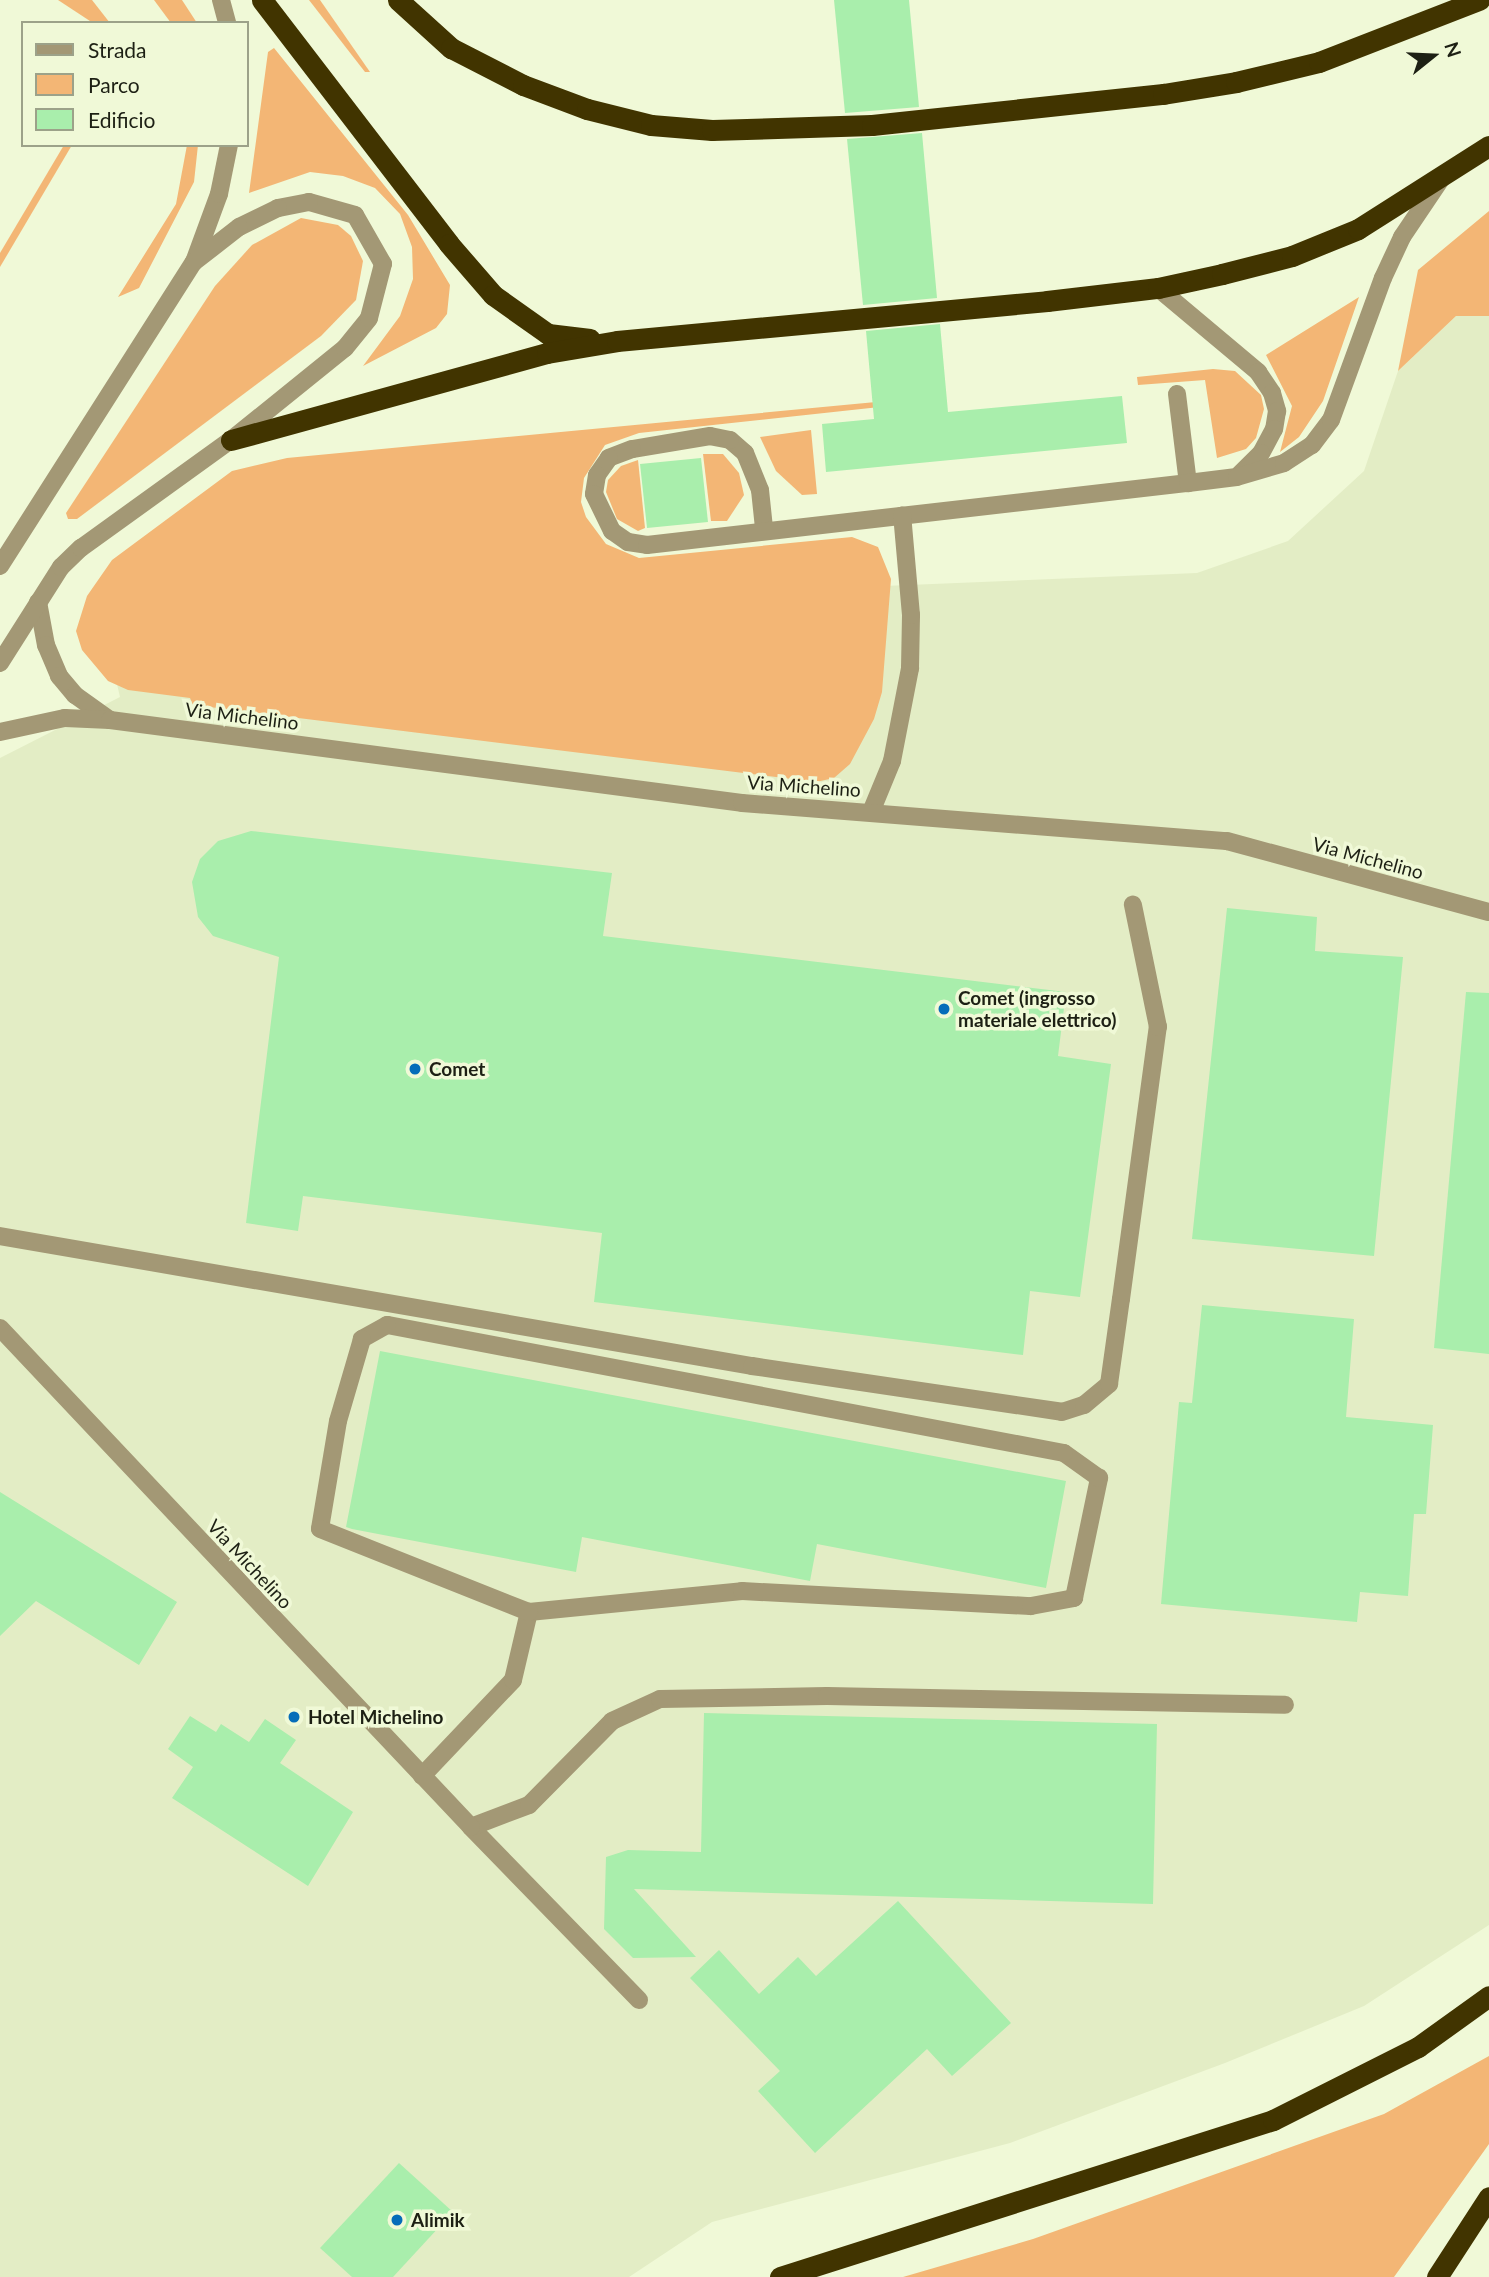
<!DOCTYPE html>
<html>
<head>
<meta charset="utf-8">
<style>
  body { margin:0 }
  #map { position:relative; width:1489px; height:2277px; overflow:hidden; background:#f0f9d7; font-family:Lato,sans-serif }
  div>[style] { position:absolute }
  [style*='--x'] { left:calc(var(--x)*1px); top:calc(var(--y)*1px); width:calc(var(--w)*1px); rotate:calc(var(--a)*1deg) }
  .built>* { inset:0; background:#e3edc5 }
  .green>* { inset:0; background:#f3b675 }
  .building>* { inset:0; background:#a9eeac }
  .service>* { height:18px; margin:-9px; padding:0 9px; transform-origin:9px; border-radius:9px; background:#a39875 }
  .minor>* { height:18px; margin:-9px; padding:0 9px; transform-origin:9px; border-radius:9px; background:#a39875 }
  .tertiary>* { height:18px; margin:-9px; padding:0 9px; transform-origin:9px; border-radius:9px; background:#a39875 }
  .motorway>* { height:21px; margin:-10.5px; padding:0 10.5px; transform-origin:10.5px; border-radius:10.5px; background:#413400 }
  .dots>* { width:19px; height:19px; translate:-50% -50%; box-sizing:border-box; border:4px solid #f0f9d7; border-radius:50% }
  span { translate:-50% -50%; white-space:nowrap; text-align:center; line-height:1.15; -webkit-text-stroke:7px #f0f9d7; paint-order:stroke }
  .street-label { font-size:19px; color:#1d2014 }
  .poi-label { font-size:19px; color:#1d2014; font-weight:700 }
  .left { translate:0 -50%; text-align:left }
  .legend { position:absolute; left:21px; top:21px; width:228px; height:126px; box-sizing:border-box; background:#f0f9d7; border:2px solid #9ca289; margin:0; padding:9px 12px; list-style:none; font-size:21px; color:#1d2014 }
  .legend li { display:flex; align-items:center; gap:14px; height:35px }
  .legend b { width:35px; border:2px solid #9ca289 }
  .north { position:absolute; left:1398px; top:21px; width:70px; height:70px; -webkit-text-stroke:5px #f0f9d7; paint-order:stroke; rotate:72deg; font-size:19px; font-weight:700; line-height:28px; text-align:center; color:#1d2014 }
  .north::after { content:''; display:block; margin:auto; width:24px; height:32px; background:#1d2014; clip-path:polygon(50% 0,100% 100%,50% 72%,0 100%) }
</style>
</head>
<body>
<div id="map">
  <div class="built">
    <i style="clip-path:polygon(1456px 316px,1489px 316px,1489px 1925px,1364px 2006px,1225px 2063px,1010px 2143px,712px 2222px,629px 2277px,0 2277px,0 758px,120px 697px,106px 637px,521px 532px,688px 594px,1197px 573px,1288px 541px,1364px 471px,1398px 371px)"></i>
  </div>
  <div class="green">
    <i style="clip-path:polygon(58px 0,92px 0,110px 23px,93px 23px)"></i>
    <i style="clip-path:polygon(154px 0,182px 0,197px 23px,171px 23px)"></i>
    <i style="clip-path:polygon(309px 0,320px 0,370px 72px,365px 72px)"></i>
    <i style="clip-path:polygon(274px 48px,408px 215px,450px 285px,447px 314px,436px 328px,363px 366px,400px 316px,413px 279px,412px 247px,400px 214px,375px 188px,343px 176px,310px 172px,249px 193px,268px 52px)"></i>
    <i style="clip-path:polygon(64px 145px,72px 145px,0 267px,0 253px)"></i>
    <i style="clip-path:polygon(187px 145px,198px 145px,194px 182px,139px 288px,118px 297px,176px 204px)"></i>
    <i style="clip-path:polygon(1489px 211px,1489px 316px,1456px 316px,1398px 371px,1418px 270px)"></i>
    <i style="clip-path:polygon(301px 218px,338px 225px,351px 236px,363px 261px,356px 300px,321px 336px,77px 519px,68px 519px,66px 513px,215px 286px,252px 245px)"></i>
    <i style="clip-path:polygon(1359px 297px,1323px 401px,1299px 437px,1280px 452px,1292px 406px,1266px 355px)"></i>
    <i style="clip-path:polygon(1213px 369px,1235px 371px,1261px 395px,1264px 409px,1256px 438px,1246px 449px,1217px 458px,1205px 380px,1138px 385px,1137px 377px)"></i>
    <i style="clip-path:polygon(897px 400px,898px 405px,639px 433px,605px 445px,584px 478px,581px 502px,586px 517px,606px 544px,639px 558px,852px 537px,878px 547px,891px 579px,882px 692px,874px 719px,850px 764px,834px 778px,816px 782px,193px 705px,190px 698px,128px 690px,108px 681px,82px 650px,76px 631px,87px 596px,112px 560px,232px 471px,287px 458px)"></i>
    <i style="clip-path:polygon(811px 430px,817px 494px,802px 495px,776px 471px,760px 437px)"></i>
    <i style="clip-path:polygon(703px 454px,723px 454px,739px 473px,744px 495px,727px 521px,711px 521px)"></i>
    <i style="clip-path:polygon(638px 460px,645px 528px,638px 531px,617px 519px,606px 492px,608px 480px,621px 466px)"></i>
    <i style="clip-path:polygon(1489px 2056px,1489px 2144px,1394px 2277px,903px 2277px,1033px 2239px,1384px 2114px)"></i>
  </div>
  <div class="building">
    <i style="clip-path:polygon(834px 0,909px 0,919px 107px,845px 113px)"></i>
    <i style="clip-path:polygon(922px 133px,937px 298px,863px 305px,847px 139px)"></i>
    <i style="clip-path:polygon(940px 324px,948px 412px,1122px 396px,1127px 443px,826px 472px,822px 424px,874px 419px,866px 331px)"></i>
    <i style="clip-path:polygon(701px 458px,708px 522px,647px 528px,640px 464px)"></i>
    <i style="clip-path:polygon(251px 831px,612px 873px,603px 936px,1066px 992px,1058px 1056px,1111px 1064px,1080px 1297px,1030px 1291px,1023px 1355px,594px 1302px,602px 1233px,303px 1196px,298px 1231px,246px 1223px,279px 957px,213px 936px,198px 917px,192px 882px,200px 859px,218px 841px)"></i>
    <i style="clip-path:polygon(1227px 908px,1317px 917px,1315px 951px,1403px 957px,1374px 1256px,1192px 1239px)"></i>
    <i style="clip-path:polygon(1466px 992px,1489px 993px,1489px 1354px,1434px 1348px)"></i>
    <i style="clip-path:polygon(1202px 1305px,1354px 1319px,1346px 1417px,1433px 1425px,1426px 1514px,1414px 1514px,1408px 1596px,1360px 1592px,1357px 1622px,1161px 1604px,1179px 1402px,1192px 1403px)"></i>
    <i style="clip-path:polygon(380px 1351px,1066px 1481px,1046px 1588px,817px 1544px,810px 1581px,582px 1537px,576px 1572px,352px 1529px,346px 1527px)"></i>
    <i style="clip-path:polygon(0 1492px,177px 1602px,139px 1665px,36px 1601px,0 1636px)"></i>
    <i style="clip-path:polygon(704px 1713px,1157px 1724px,1153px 1904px,634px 1889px,696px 1957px,633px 1958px,604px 1929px,606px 1857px,628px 1850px,701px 1852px)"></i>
    <i style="clip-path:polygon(190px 1716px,216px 1732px,221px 1724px,249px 1742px,265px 1719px,296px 1740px,280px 1763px,353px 1812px,308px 1886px,172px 1798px,193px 1767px,168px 1749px)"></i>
    <i style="clip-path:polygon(898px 1901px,1011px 2023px,952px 2076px,927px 2049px,815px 2153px,758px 2091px,780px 2071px,690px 1978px,719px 1950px,759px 1994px,798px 1957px,816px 1976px)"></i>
    <i style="clip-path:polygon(399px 2163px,453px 2212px,393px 2277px,352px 2277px,320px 2248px)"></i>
  </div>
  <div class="service">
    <i style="--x:1158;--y:288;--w:131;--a:40"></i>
    <i style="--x:1258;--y:372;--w:25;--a:56"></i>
    <i style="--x:1272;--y:393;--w:19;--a:74"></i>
    <i style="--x:1277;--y:411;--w:18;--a:99"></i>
    <i style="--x:1274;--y:429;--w:27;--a:118"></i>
    <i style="--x:1261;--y:453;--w:30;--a:135"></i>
    <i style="--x:1177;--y:394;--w:90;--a:83"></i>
    <i style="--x:764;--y:528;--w:38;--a:-96"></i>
    <i style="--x:760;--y:490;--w:40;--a:-112"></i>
    <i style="--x:745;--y:453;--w:20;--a:-139"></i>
    <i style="--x:730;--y:440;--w:20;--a:-169"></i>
    <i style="--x:710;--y:436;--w:79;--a:170.5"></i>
    <i style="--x:632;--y:449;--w:25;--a:159"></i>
    <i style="--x:609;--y:458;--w:21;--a:125"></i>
    <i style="--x:597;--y:475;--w:19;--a:99"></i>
    <i style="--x:594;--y:494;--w:41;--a:64.1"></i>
    <i style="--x:612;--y:531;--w:19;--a:35"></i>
    <i style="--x:628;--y:542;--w:19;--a:9"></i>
    <i style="--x:647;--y:545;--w:545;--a:-6.54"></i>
    <i style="--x:1188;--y:483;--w:49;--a:-7"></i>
    <i style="--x:1237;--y:477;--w:49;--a:-16.6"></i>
    <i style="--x:1284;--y:463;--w:33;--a:-33"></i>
    <i style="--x:1312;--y:445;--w:31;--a:-53"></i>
    <i style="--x:1331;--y:420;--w:151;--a:-69.9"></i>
    <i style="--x:1383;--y:278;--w:45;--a:-65.1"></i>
    <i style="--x:1402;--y:237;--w:70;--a:-56.1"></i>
    <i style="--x:871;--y:812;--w:55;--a:-67.6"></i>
    <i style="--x:892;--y:761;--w:95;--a:-79"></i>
    <i style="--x:910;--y:668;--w:53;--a:-88.9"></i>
    <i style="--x:911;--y:615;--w:100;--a:-95.1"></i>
    <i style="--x:0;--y:1236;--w:763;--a:9.81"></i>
    <i style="--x:752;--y:1366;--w:313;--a:8.4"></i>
    <i style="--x:1062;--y:1412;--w:23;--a:-18"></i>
    <i style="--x:1084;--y:1405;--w:33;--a:-40"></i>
    <i style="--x:1109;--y:1384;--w:86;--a:-82"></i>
    <i style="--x:1121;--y:1299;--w:275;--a:-82.3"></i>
    <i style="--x:1158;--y:1027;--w:125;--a:-101.6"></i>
    <i style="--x:422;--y:1776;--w:132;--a:-46.5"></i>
    <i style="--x:513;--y:1680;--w:70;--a:-76.8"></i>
    <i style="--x:529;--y:1612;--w:214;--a:-5.6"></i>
    <i style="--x:742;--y:1591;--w:289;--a:3"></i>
    <i style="--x:1031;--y:1606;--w:44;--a:-10.5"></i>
    <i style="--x:1074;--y:1598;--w:123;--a:-78.2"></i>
    <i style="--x:1099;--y:1478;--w:43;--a:-144.5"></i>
    <i style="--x:1064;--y:1453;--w:689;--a:-169.29"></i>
    <i style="--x:387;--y:1325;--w:29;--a:151"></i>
    <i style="--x:362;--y:1339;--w:85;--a:106.3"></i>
    <i style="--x:338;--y:1421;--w:109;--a:99.5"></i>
    <i style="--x:320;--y:1529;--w:225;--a:21.7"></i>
    <i style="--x:639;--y:2000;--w:241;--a:-134.2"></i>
    <i style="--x:471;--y:1827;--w:62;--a:-20.8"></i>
    <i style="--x:529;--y:1805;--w:118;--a:-45.3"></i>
    <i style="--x:612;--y:1721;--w:53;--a:-24.6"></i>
    <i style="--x:660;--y:1699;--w:167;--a:-1"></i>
    <i style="--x:827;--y:1696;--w:458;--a:1.1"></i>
  </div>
  <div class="minor">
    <i style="--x:38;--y:602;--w:44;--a:79.5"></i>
    <i style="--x:46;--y:645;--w:34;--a:67"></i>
    <i style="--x:59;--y:676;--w:25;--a:50"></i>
    <i style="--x:75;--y:695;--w:43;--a:35.5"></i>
    <i style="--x:0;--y:732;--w:66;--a:-12.2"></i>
    <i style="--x:65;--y:718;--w:45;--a:2.5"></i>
    <i style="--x:110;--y:720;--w:637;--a:7.48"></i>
    <i style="--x:742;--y:803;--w:486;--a:4.5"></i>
    <i style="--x:1227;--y:841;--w:271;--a:15.2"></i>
    <i style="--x:0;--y:1328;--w:686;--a:46.65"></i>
  </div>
  <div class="tertiary">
    <i style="--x:221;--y:0;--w:24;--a:75"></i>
    <i style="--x:0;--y:566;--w:361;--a:-57.5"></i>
    <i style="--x:194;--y:262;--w:72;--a:-69.8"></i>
    <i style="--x:219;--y:194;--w:50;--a:-78.5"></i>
    <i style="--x:0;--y:663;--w:114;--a:-57.6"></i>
    <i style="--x:61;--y:567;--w:28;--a:-44"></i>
    <i style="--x:81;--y:548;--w:185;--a:-35.8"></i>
    <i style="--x:231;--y:440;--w:146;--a:-38.9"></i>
    <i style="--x:345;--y:348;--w:38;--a:-51"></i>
    <i style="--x:369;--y:318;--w:56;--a:-75.5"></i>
    <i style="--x:383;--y:264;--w:56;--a:-119.7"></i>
    <i style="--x:355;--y:215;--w:48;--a:-164.2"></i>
    <i style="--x:309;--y:202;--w:32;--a:169"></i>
    <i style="--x:278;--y:208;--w:43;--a:154"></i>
    <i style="--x:239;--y:227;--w:57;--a:142.1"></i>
  </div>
  <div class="motorway">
    <i style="--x:262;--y:0;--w:307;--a:52.5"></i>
    <i style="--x:449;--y:244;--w:67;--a:49.2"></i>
    <i style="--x:493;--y:295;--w:67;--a:35.3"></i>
    <i style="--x:548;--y:334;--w:42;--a:6.8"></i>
    <i style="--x:398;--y:0;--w:72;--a:42.2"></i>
    <i style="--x:451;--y:48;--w:81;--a:27.2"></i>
    <i style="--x:523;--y:85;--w:68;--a:20.6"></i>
    <i style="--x:587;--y:109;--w:66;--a:14"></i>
    <i style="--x:651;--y:125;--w:61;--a:4.7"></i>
    <i style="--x:712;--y:130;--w:160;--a:-1.8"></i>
    <i style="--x:872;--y:125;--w:293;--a:-6.1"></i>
    <i style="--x:1163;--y:94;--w:74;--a:-9.3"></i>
    <i style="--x:1236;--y:82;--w:85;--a:-13.5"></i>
    <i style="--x:1319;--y:62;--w:172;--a:-21.2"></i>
    <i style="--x:231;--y:440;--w:328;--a:-15.4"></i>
    <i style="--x:547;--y:353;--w:71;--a:-9.7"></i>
    <i style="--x:617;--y:341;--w:432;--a:-5.3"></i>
    <i style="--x:1047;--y:301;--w:112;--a:-6.7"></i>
    <i style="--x:1158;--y:288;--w:66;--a:-12.3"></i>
    <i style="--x:1222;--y:274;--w:72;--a:-14.4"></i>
    <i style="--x:1292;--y:256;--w:71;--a:-22.2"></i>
    <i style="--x:1358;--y:229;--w:155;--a:-32.4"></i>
    <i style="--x:780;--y:2277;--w:517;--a:-17.66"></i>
    <i style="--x:1273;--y:2120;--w:162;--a:-26.7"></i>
    <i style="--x:1418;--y:2047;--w:87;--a:-35.7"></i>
    <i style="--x:1437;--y:2277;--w:95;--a:-57"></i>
  </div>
  <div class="dots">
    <i style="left:944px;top:1009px;background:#066db9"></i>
    <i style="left:415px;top:1069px;background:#066db9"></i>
    <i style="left:294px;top:1717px;background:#066db9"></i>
    <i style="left:397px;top:2220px;background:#066db9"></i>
  </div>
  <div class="street-label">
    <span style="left:242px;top:716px;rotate:7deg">Via Michelino</span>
    <span style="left:804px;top:786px;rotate:4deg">Via Michelino</span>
    <span style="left:1368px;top:858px;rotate:15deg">Via Michelino</span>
    <span style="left:250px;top:1564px;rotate:47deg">Via Michelino</span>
  </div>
  <div class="poi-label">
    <span class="left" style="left:958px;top:1009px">Comet (ingrosso<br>materiale elettrico)</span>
    <span class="left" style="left:429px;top:1069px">Comet</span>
    <span class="left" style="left:308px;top:1717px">Hotel Michelino</span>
    <span class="left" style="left:411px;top:2220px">Alimik</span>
  </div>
  <ul class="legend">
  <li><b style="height:9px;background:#a39875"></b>Strada</li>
  <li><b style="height:19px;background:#f3b675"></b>Parco</li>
  <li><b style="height:19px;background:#a9eeac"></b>Edificio</li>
  </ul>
  <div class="north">N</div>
</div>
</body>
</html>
